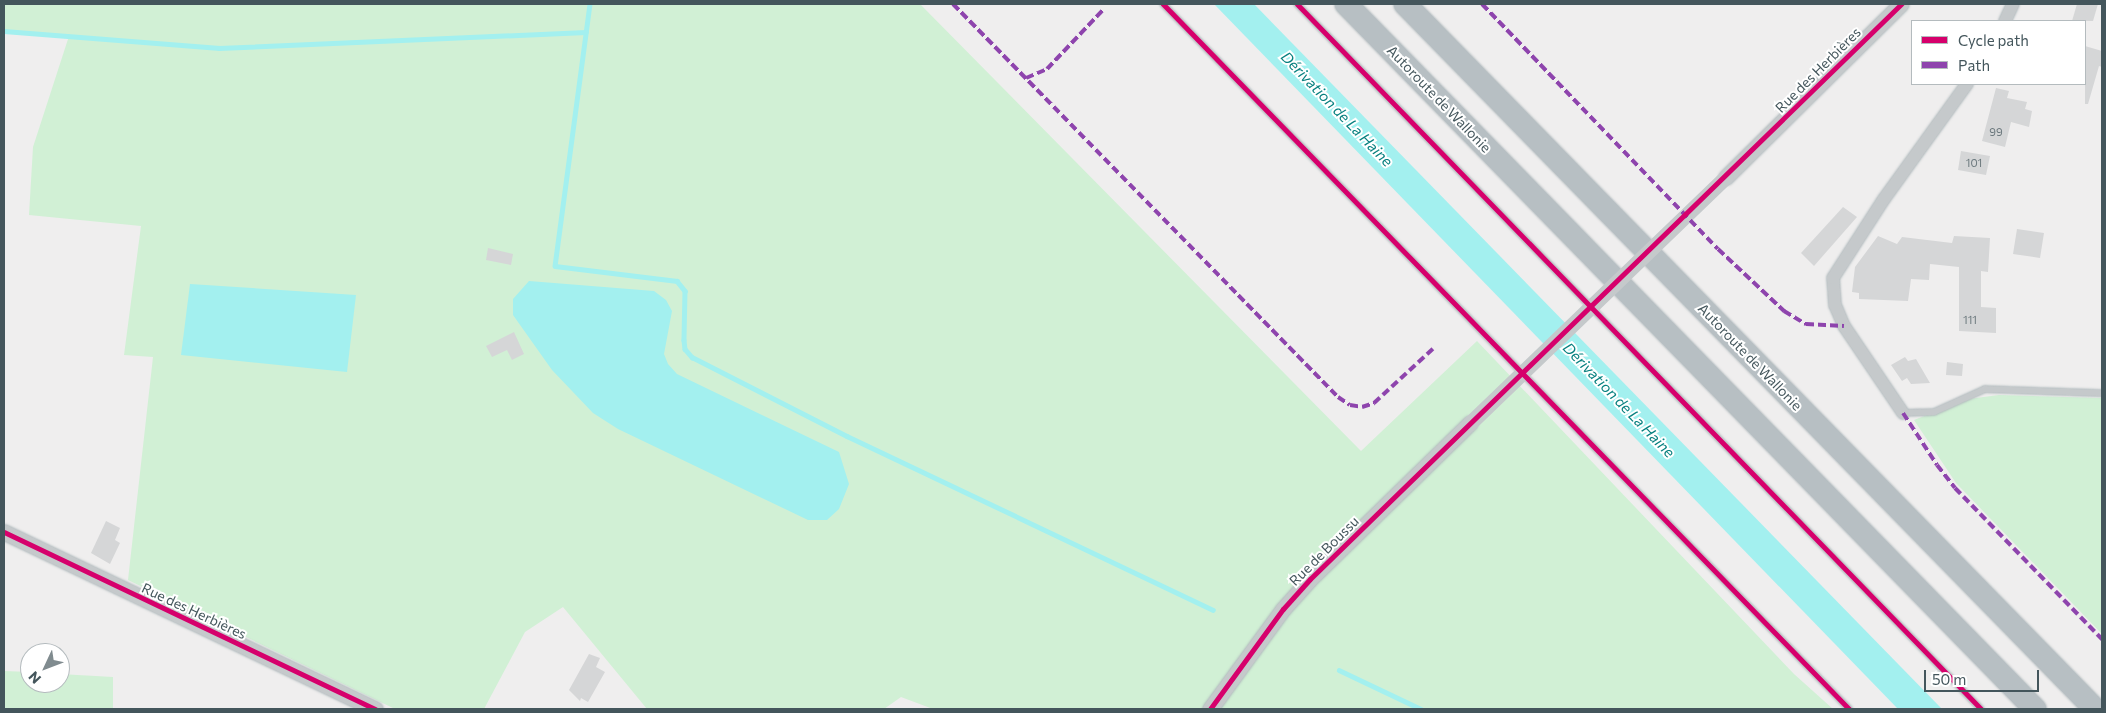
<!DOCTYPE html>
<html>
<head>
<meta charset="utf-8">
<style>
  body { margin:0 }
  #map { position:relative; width:2106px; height:713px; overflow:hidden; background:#efeeee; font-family:Commissioner,sans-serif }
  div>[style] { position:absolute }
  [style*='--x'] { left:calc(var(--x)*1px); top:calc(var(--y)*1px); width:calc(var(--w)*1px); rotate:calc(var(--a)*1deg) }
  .green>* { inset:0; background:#d1f0d5 }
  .water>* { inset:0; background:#a3f0ef }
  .stream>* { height:4.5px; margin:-2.25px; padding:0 2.25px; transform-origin:2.25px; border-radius:2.25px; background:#a3f0ef }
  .building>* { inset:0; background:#d5d6d7 }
  .roads { filter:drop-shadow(0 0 1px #b2bbbe) drop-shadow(0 0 1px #b2bbbe) }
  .service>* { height:6px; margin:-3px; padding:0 3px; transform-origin:3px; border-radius:3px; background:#c5c9cb }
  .minor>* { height:12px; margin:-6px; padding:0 6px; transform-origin:6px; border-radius:6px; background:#c5c9cb }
  .tertiary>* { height:15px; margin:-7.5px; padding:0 7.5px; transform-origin:7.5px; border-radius:7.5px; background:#c5c9cb }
  .motorway>* { height:22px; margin:-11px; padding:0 11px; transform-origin:11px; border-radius:11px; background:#b7bfc3 }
  .tertiary-bridge>* { height:15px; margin:-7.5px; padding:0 7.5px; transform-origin:7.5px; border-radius:7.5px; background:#c5c9cb }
  .quiet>* { height:4px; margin-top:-2px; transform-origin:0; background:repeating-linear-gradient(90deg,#8e44ad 0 8px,transparent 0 12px) }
  .cycleway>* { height:5px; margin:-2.5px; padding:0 2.5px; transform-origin:2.5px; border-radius:2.5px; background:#d6006c }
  span { translate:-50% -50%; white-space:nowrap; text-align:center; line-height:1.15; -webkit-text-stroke:4px #fff; paint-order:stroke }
  .number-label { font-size:11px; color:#6a777c }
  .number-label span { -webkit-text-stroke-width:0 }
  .street-label { font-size:14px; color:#44565c }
  .water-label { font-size:15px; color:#07807f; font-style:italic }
  .frame { position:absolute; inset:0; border:5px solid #44565c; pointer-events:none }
  .legend { position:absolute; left:1911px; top:20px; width:175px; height:65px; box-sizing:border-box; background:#fff; border:1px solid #b4bbbe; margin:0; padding:6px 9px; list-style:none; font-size:15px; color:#44565c }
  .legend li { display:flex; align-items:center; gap:10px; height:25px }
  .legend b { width:25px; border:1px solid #b4bbbe }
  .north { position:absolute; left:20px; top:643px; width:50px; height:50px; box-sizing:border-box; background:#fff; border:1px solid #b4bbbe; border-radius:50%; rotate:227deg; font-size:14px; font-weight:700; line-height:20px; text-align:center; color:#44565c }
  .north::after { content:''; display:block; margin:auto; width:18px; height:22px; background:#808b8f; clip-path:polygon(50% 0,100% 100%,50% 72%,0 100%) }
  .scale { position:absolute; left:1924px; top:670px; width:115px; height:22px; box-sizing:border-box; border:2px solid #44565c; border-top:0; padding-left:6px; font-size:15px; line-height:18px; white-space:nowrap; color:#44565c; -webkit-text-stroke:4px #fff; paint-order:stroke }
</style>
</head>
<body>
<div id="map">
  <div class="green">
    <i style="clip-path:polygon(4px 4px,920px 4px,1361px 451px,1477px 341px,1794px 674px,1833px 709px,933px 709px,901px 697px,884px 709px,647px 709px,563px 607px,525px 632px,484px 709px,395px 709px,128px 580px,153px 357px,124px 355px,141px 226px,29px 215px,33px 147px,69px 36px,4px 31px)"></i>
    <i style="clip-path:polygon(1999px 395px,2102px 398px,2102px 634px,1956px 483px,1914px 420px,1968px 399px)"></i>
    <i style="clip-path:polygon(4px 671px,30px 672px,30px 683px,60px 683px,60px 674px,113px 677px,113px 709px,4px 709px)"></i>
  </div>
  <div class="water">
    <i style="clip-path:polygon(1214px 4px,1254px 4px,1942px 709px,1898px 709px)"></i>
    <i style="clip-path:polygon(529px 281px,654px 291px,666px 300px,672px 311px,664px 354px,668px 364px,677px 374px,839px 452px,849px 484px,839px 509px,827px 520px,808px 520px,618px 429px,593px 413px,552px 370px,513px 315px,513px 299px)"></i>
    <i style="clip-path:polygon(190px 284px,356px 295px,347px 372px,181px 355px)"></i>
  </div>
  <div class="stream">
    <i style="--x:590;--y:4;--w:264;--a:97.6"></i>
    <i style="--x:555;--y:266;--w:123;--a:7"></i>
    <i style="--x:677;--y:281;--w:13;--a:51"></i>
    <i style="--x:685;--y:291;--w:49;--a:91.2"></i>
    <i style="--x:684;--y:340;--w:9;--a:84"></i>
    <i style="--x:685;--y:349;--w:11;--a:49"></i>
    <i style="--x:692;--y:357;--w:174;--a:27"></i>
    <i style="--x:847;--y:436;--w:405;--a:25.4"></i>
    <i style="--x:4;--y:31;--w:216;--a:4.5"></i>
    <i style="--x:219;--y:48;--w:367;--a:-2.5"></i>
    <i style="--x:1339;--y:670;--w:91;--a:25.4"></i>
  </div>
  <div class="building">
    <i style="clip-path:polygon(2077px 4px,2098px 4px,2093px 21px,2072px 21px)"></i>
    <i style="clip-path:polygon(2085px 46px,2102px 51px,2102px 67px,2099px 66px,2088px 104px,2085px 104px)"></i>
    <i style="clip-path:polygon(1996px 88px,2009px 91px,2007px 98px,2027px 102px,2025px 109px,2032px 111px,2029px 127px,2011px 122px,2005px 147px,1982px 141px)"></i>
    <i style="clip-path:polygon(1961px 151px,1990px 156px,1986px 175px,1958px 170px)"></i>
    <i style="clip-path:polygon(1843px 207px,1857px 217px,1814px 266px,1801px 253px)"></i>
    <i style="clip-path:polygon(2017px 229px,2044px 233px,2040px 258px,2013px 254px)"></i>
    <i style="clip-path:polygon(1878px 236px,1897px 244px,1902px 237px,1952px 243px,1954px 236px,1990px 238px,1988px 272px,1981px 271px,1981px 307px,1996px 308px,1996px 333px,1959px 331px,1959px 267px,1930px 264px,1929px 280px,1911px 279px,1908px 301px,1859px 299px,1859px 293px,1852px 292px,1855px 267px)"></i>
    <i style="clip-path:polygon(488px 248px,513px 254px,511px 265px,486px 260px)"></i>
    <i style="clip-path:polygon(514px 332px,524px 354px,512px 360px,507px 350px,492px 357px,486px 346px)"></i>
    <i style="clip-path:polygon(1905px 357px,1908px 361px,1916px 359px,1930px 383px,1911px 384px,1907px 378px,1902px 381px,1891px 365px)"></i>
    <i style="clip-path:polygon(1947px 362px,1963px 364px,1962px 376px,1946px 375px)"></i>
    <i style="clip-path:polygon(106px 521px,120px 528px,115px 540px,120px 543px,110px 564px,91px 553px)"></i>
    <i style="clip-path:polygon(589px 654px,600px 658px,596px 667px,605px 672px,588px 702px,581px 698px,580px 701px,569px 690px)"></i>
  </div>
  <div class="roads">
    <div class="service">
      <i style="--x:1163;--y:4;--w:984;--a:45.78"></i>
      <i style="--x:1297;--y:4;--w:982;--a:45.87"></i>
      <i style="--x:1903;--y:413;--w:31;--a:-2"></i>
      <i style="--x:1934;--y:412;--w:56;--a:-24.3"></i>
      <i style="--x:1985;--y:389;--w:117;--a:2"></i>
    </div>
    <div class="minor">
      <i style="--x:2005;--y:21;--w:19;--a:-65"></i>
      <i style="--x:1903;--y:413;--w:105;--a:-124.1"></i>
      <i style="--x:1844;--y:326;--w:23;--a:-113"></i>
      <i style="--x:1835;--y:305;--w:27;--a:-94"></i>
      <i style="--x:1833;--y:278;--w:94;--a:-57.2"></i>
      <i style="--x:1884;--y:199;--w:142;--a:-54.2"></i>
    </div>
    <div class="tertiary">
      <i style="--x:1726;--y:177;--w:246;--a:-44.7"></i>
      <i style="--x:4;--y:532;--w:411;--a:25.5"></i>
      <i style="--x:1210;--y:709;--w:124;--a:-53.9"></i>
      <i style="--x:1283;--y:609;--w:40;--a:-48"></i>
      <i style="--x:1310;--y:579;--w:223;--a:-44.3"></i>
    </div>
    <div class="motorway">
      <i style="--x:1346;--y:4;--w:986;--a:45.66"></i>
      <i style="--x:1405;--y:4;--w:986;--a:45.62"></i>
    </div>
  </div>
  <div class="tertiary-bridge">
    <i style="--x:1470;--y:423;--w:355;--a:-43.9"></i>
  </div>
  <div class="quiet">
    <i style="--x:953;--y:4;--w:550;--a:45.59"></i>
    <i style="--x:1338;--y:397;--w:14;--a:34"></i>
    <i style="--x:1350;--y:405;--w:12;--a:9"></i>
    <i style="--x:1362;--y:407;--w:13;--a:-18"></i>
    <i style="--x:1374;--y:403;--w:83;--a:-42.6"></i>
    <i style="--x:1482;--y:4;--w:340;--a:46.1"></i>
    <i style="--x:1718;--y:249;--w:91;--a:43.2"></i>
    <i style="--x:1784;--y:311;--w:26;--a:31"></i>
    <i style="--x:1806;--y:324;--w:38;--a:3"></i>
    <i style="--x:1026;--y:78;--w:23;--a:-23"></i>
    <i style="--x:1047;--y:69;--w:81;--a:-46.5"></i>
    <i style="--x:1903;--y:413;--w:62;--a:56.8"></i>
    <i style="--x:1937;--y:465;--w:29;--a:52"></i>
    <i style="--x:1955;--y:488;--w:211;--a:45.8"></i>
  </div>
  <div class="cycleway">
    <i style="--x:1163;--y:4;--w:984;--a:45.78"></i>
    <i style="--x:1297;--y:4;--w:982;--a:45.87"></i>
    <i style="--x:4;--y:532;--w:411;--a:25.5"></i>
    <i style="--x:1210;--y:709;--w:124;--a:-53.9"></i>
    <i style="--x:1283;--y:609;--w:40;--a:-48"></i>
    <i style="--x:1310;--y:579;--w:825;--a:-44.21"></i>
  </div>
  <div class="number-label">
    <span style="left:1996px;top:132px">99</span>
    <span style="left:1974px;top:163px">101</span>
    <span style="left:1970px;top:320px">111</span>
  </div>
  <div class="street-label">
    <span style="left:1818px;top:70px;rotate:-45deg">Rue des Herbières</span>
    <span style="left:1439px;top:99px;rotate:46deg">Autoroute de Wallonie</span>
    <span style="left:1750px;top:357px;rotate:46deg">Autoroute de Wallonie</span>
    <span style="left:1324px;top:551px;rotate:-45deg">Rue de Boussu</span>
    <span style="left:194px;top:611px;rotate:25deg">Rue des Herbières</span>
  </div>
  <div class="water-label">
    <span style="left:1337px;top:109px;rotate:46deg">Dérivation de La Haine</span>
    <span style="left:1619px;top:400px;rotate:46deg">Dérivation de La Haine</span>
  </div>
  <div class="frame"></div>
  <ul class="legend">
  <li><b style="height:6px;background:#d6006c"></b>Cycle path</li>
  <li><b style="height:6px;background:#8e44ad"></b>Path</li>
  </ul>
  <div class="north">N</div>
  <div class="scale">50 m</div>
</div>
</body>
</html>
